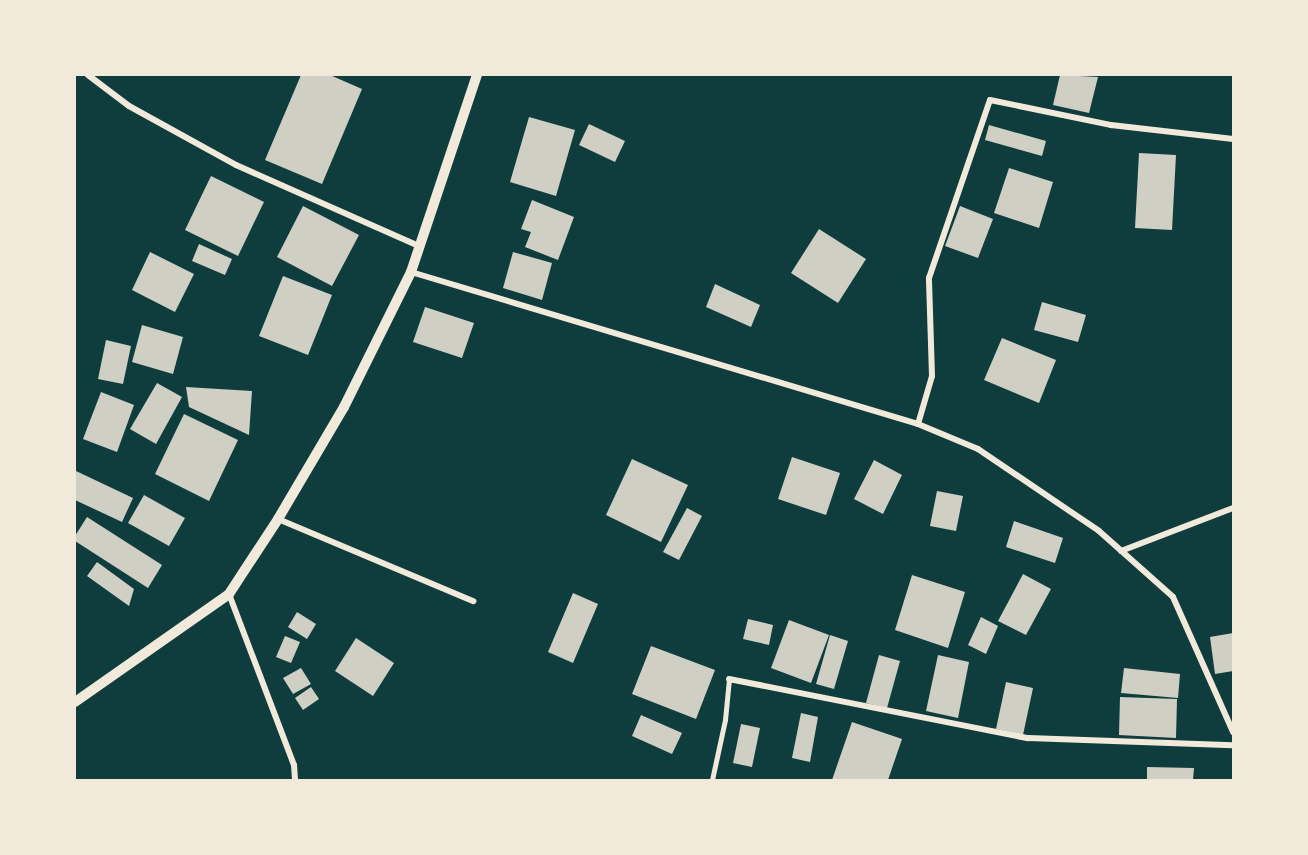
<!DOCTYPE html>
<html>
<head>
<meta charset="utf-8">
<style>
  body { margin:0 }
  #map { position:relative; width:1308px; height:855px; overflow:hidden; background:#0f3d3e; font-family:"IBM Plex Sans",sans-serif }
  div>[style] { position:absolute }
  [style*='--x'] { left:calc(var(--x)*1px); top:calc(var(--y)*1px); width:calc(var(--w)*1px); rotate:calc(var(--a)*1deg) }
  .building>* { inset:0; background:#cfcfc3 }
  .service>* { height:4.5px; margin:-2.25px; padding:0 2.25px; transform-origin:2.25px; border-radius:2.25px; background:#f1e9da }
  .minor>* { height:6px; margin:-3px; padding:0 3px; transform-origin:3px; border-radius:3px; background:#f1e9da }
  .tertiary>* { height:10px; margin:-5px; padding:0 5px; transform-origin:5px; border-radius:5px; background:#f1e9da }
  span { translate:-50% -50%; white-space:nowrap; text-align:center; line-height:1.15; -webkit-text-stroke:5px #f1e9da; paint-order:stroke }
  .frame { position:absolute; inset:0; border:76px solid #f1e9da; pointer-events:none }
</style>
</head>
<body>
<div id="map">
  <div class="building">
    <i style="clip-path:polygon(301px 75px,330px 75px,362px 89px,322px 184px,265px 160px)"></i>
    <i style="clip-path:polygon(1060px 75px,1098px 77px,1089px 113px,1053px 105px)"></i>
    <i style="clip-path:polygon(529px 117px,575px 130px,556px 196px,510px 182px)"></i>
    <i style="clip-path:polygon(589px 124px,625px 141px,615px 162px,579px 145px)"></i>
    <i style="clip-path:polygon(989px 125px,1046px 141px,1042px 156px,985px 140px)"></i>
    <i style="clip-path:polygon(1139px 153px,1176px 155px,1172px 230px,1135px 228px)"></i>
    <i style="clip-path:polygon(1009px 168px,1053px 182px,1039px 228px,994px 213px)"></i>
    <i style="clip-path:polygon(211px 176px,264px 202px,238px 256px,185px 230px)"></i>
    <i style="clip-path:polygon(532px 200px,574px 217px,558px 260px,525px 247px,531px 232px,521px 229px)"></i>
    <i style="clip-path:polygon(303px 206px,359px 235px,332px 286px,277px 257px)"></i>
    <i style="clip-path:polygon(960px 206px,993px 219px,978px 258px,945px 246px)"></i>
    <i style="clip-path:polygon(819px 229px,866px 259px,838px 303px,791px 273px)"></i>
    <i style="clip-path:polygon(199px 244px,232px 259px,225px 275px,192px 261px)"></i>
    <i style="clip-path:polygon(150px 252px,194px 274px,175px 312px,132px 290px)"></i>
    <i style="clip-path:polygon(513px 252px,552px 263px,542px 300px,503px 288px)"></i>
    <i style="clip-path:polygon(283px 276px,332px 295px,308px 355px,259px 336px)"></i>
    <i style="clip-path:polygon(715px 284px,760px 305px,751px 327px,706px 307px)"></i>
    <i style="clip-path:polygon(1042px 302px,1086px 315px,1078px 342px,1034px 330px)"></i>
    <i style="clip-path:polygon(425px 307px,474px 323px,462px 358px,413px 342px)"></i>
    <i style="clip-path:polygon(142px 325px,183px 337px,173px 374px,132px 362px)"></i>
    <i style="clip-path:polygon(1002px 338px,1056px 360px,1039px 403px,984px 380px)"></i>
    <i style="clip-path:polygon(106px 340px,131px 346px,123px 384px,98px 379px)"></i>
    <i style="clip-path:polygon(157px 383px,182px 397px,156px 444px,130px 429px)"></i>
    <i style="clip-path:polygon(186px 387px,252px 391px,249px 435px,189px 407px)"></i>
    <i style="clip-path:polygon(101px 392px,134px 405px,117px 452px,83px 439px)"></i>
    <i style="clip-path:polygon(184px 414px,238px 440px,209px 501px,155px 474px)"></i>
    <i style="clip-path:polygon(792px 457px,840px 473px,826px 515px,778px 499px)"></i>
    <i style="clip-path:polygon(632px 459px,688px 485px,661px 542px,606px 515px)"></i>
    <i style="clip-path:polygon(874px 460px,902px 475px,883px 514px,854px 499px)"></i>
    <i style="clip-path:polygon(76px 471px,133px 498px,122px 522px,75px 500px)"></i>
    <i style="clip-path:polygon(937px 491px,963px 496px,956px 531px,930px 526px)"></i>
    <i style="clip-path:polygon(144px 495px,185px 518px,169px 546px,128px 523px)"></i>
    <i style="clip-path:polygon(687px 508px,702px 516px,679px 560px,663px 552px)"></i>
    <i style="clip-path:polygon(87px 517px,162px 565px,148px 588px,75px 541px,75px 536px)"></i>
    <i style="clip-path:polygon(1014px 521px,1063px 538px,1055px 563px,1006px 547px)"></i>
    <i style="clip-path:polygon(97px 562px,134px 589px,129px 606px,87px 576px)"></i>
    <i style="clip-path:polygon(1023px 574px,1051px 589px,1026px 635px,998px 621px)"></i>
    <i style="clip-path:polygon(912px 575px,965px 592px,948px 648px,895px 630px)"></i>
    <i style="clip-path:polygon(573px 593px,598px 604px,573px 663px,548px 652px)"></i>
    <i style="clip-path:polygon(297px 612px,316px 624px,307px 639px,288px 627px)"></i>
    <i style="clip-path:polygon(981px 617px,998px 626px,986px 654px,968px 645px)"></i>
    <i style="clip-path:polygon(748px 619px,773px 625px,769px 645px,743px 639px)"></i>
    <i style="clip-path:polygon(789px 620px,829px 635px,811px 683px,771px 668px)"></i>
    <i style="clip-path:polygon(1233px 633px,1233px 671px,1215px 674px,1210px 637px)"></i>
    <i style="clip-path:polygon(830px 635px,848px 641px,834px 689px,816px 684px)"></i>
    <i style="clip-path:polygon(285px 636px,300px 642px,291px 663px,276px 657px)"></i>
    <i style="clip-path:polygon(356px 638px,394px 663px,373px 696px,335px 671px)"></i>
    <i style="clip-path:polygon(651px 646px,715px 670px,696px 719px,632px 694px)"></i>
    <i style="clip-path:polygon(879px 655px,900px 661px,887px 708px,866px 703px)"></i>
    <i style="clip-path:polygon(938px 655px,969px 662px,958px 718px,926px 711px)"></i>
    <i style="clip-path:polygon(301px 668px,311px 684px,293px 694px,283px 678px)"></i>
    <i style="clip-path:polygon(1124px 668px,1180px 674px,1178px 698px,1121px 693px)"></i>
    <i style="clip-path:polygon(1006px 682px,1033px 688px,1023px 735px,996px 729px)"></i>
    <i style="clip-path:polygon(311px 687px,319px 699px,303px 710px,295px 698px)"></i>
    <i style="clip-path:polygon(1120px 697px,1177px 699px,1176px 738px,1119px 735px)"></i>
    <i style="clip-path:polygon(801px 713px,818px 717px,810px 762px,792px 758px)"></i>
    <i style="clip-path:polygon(641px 715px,682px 733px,672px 754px,632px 736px)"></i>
    <i style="clip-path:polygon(852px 722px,902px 739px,888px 780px,832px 780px)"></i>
    <i style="clip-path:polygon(741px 724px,760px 728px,752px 767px,733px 763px)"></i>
    <i style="clip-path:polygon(1147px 767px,1194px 768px,1193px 780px,1147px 780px)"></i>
  </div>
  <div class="service">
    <i style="--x:712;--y:780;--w:61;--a:-77.8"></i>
    <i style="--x:725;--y:720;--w:41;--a:-84.4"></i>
  </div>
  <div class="minor">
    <i style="--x:88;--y:75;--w:51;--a:37.1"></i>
    <i style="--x:129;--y:106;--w:122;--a:28.9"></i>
    <i style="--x:236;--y:165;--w:200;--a:23.9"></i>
    <i style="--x:411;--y:272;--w:529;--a:16.69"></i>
    <i style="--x:918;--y:424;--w:65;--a:22.6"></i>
    <i style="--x:978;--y:449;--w:146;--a:34.1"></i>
    <i style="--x:1099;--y:531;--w:99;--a:41.7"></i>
    <i style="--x:1173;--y:597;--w:148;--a:66"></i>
    <i style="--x:918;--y:424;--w:50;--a:-73.7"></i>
    <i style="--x:932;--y:376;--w:98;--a:-91.8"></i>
    <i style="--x:929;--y:278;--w:188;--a:-71.1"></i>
    <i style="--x:990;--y:100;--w:124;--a:11.7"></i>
    <i style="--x:1111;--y:125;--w:123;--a:6.5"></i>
    <i style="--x:278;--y:519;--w:212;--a:22.8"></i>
    <i style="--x:1121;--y:551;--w:120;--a:-21"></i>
    <i style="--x:229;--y:594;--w:183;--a:69.2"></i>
    <i style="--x:294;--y:765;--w:15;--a:86"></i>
    <i style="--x:729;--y:679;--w:305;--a:11.2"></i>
    <i style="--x:1028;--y:738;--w:205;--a:2"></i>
  </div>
  <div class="tertiary">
    <i style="--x:75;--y:702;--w:188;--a:-35"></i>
    <i style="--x:229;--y:594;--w:90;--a:-56.8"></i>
    <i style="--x:278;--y:519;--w:130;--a:-59.5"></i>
    <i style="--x:344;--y:407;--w:151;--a:-63.6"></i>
    <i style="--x:411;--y:272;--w:208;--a:-71.5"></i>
  </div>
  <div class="frame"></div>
</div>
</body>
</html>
